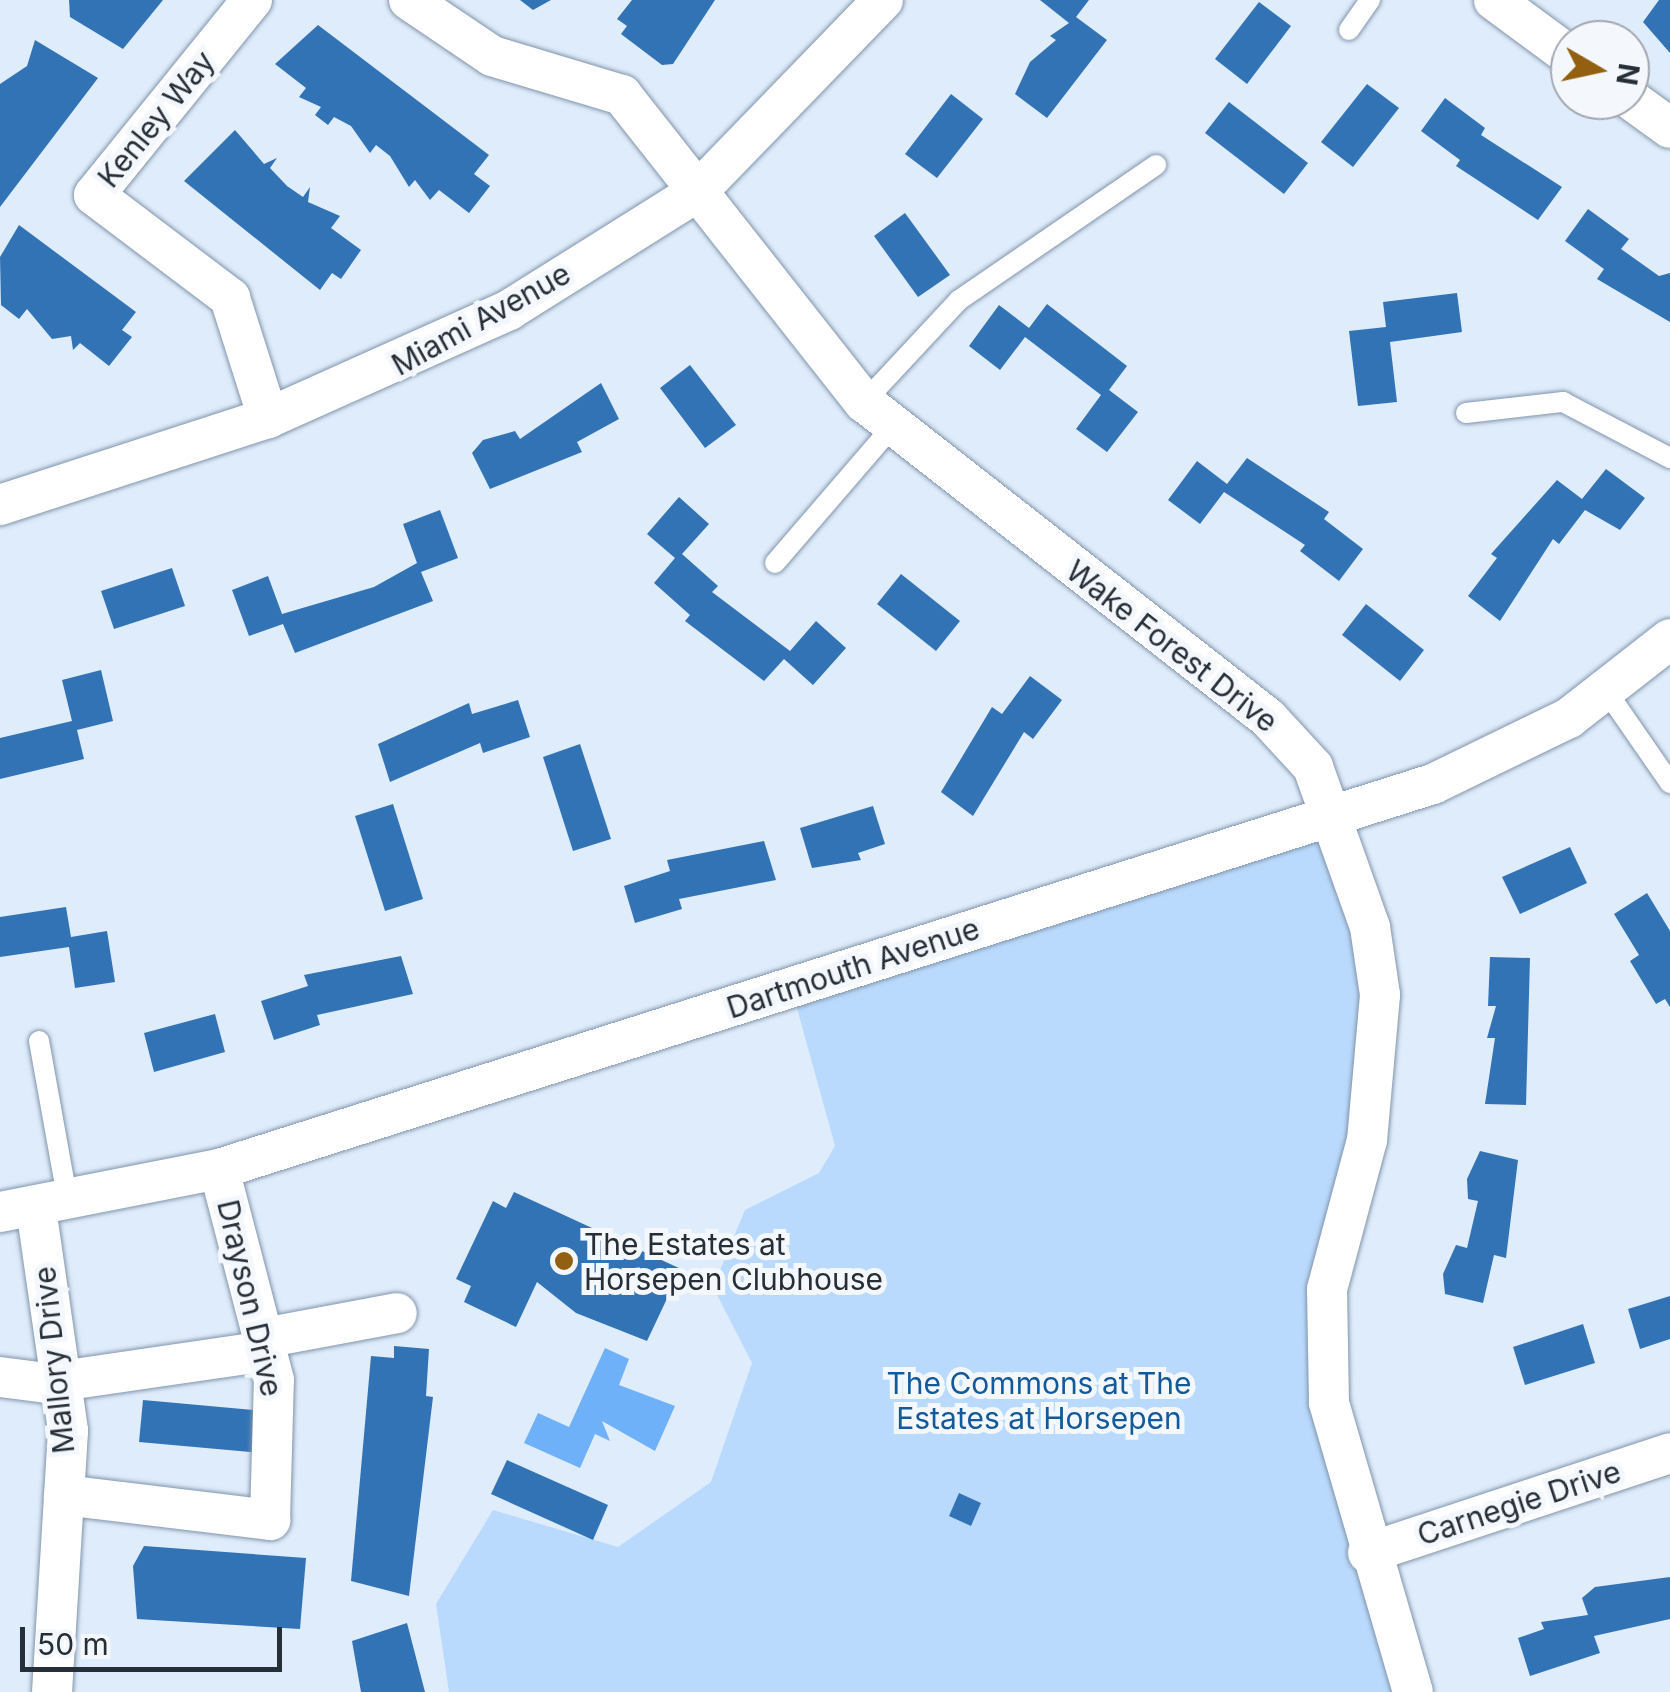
<!DOCTYPE html>
<html>
<head>
<meta charset="utf-8">
<style>
  body { margin:0 }
  #map { position:relative; width:1670px; height:1692px; overflow:hidden; background:#dfecfb; font-family:Inter,sans-serif }
  div>[style] { position:absolute }
  [style*='--x'] { left:calc(var(--x)*1px); top:calc(var(--y)*1px); width:calc(var(--w)*1px); rotate:calc(var(--a)*1deg) }
  .green>* { inset:0; background:#badafd }
  .water>* { inset:0; background:#6fb1f9 }
  .building>* { inset:0; background:#3273b6 }
  .roads { filter:drop-shadow(0 0 2px #8195ab) drop-shadow(0 0 2px #8195ab) }
  .lane>* { height:20px; margin:-10px; padding:0 10px; transform-origin:10px; border-radius:10px; background:#fff }
  .street>* { height:40px; margin:-20px; padding:0 20px; transform-origin:20px; border-radius:20px; background:#fff }
  .dots>* { width:28px; height:28px; translate:-50% -50%; box-sizing:border-box; border:5px solid #f4f8fd; border-radius:50% }
  span { translate:-50% -50%; white-space:nowrap; text-align:center; line-height:1.15; -webkit-text-stroke:10px #f4f8fd; paint-order:stroke }
  .street-label { font-size:30px; color:#262e37 }
  .poi-label { font-size:30px; color:#262e37 }
  .left { translate:0 -50%; text-align:left }
  .park-label { font-size:30px; color:#145999 }
  .north { position:absolute; left:1550px; top:20px; width:100px; height:100px; box-sizing:border-box; background:#f4f8fd; border:2px solid #a2a7ae; border-radius:50%; rotate:99deg; font-size:28px; font-weight:700; line-height:40px; text-align:center; color:#262e37 }
  .north::after { content:''; display:block; margin:auto; width:35px; height:45px; background:#926010; clip-path:polygon(50% 0,100% 100%,50% 72%,0 100%) }
  .scale { position:absolute; left:20px; top:1627px; width:262px; height:45px; box-sizing:border-box; border:5px solid #262e37; border-top:0; padding-left:12px; font-size:30px; line-height:35px; white-space:nowrap; color:#262e37; -webkit-text-stroke:8px #f4f8fd; paint-order:stroke }
</style>
</head>
<body>
<div id="map">
  <div class="green">
    <i style="clip-path:polygon(1337px 819px,1375px 968px,1325px 1301px,1413px 1692px,449px 1692px,436px 1604px,493px 1510px,618px 1547px,711px 1482px,752px 1363px,713px 1287px,745px 1210px,819px 1173px,835px 1146px,792px 990px)"></i>
  </div>
  <div class="water">
    <i style="clip-path:polygon(605px 1348px,629px 1359px,619px 1385px,675px 1406px,655px 1451px,602px 1421px,610px 1441px,595px 1434px,580px 1468px,524px 1443px,538px 1413px,569px 1427px)"></i>
  </div>
  <div class="building">
    <i style="clip-path:polygon(69px 0,163px 0,123px 49px,70px 17px)"></i>
    <i style="clip-path:polygon(520px 0,551px 0,533px 10px)"></i>
    <i style="clip-path:polygon(632px 0,715px 0,673px 64px,662px 65px,621px 34px,627px 26px,617px 19px)"></i>
    <i style="clip-path:polygon(1040px 0,1089px 0,1076px 17px,1107px 40px,1047px 118px,1015px 94px,1030px 62px,1056px 40px,1050px 36px,1069px 23px)"></i>
    <i style="clip-path:polygon(1659px 0,1670px 0,1670px 53px,1643px 22px)"></i>
    <i style="clip-path:polygon(1259px 2px,1291px 26px,1247px 84px,1215px 59px)"></i>
    <i style="clip-path:polygon(318px 25px,489px 155px,474px 174px,490px 186px,469px 213px,439px 190px,430px 200px,415px 180px,409px 187px,390px 156px,376px 145px,370px 153px,351px 126px,334px 117px,328px 125px,315px 115px,321px 107px,299px 97px,306px 88px,275px 64px)"></i>
    <i style="clip-path:polygon(35px 40px,98px 78px,0 207px,0 84px,27px 66px)"></i>
    <i style="clip-path:polygon(1367px 84px,1399px 108px,1353px 167px,1321px 142px)"></i>
    <i style="clip-path:polygon(951px 94px,983px 119px,937px 178px,905px 154px)"></i>
    <i style="clip-path:polygon(1445px 98px,1485px 128px,1481px 135px,1562px 187px,1538px 220px,1456px 166px,1460px 160px,1421px 131px)"></i>
    <i style="clip-path:polygon(1229px 102px,1308px 163px,1284px 194px,1205px 133px)"></i>
    <i style="clip-path:polygon(235px 130px,264px 164px,277px 158px,270px 168px,287px 186px,303px 197px,310px 187px,308px 202px,340px 216px,331px 228px,361px 250px,341px 279px,332px 273px,320px 290px,184px 181px)"></i>
    <i style="clip-path:polygon(1588px 209px,1629px 239px,1621px 249px,1659px 276px,1670px 273px,1670px 322px,1597px 279px,1604px 269px,1565px 241px)"></i>
    <i style="clip-path:polygon(905px 213px,950px 275px,918px 297px,874px 236px)"></i>
    <i style="clip-path:polygon(19px 225px,136px 312px,122px 330px,132px 337px,109px 366px,80px 343px,73px 350px,71px 336px,52px 339px,27px 309px,19px 319px,1px 305px,0 257px)"></i>
    <i style="clip-path:polygon(1457px 293px,1462px 332px,1390px 342px,1397px 402px,1358px 406px,1349px 331px,1386px 327px,1383px 302px)"></i>
    <i style="clip-path:polygon(1047px 304px,1127px 366px,1109px 390px,1138px 412px,1107px 452px,1076px 429px,1101px 395px,1025px 337px,1000px 370px,969px 346px,999px 305px,1029px 328px)"></i>
    <i style="clip-path:polygon(690px 365px,736px 425px,705px 448px,660px 388px)"></i>
    <i style="clip-path:polygon(601px 383px,619px 419px,577px 442px,582px 452px,490px 489px,472px 453px,483px 440px,515px 431px,520px 439px)"></i>
    <i style="clip-path:polygon(1247px 458px,1329px 512px,1324px 519px,1363px 549px,1339px 581px,1300px 551px,1305px 545px,1224px 492px,1200px 524px,1168px 500px,1197px 461px,1227px 484px)"></i>
    <i style="clip-path:polygon(1606px 469px,1645px 498px,1620px 530px,1585px 510px,1559px 544px,1553px 539px,1500px 621px,1468px 596px,1497px 558px,1491px 554px,1557px 480px,1582px 499px)"></i>
    <i style="clip-path:polygon(679px 497px,709px 524px,682px 554px,718px 586px,712px 592px,790px 651px,816px 621px,846px 648px,813px 685px,784px 659px,764px 681px,685px 621px,690px 615px,654px 583px,675px 558px,647px 534px)"></i>
    <i style="clip-path:polygon(440px 510px,458px 558px,421px 572px,433px 601px,295px 653px,283px 624px,249px 636px,232px 590px,268px 576px,282px 614px,374px 587px,417px 563px,403px 524px)"></i>
    <i style="clip-path:polygon(172px 568px,185px 606px,114px 629px,101px 591px)"></i>
    <i style="clip-path:polygon(901px 574px,960px 621px,936px 651px,877px 604px)"></i>
    <i style="clip-path:polygon(1366px 604px,1424px 650px,1400px 681px,1342px 635px)"></i>
    <i style="clip-path:polygon(101px 670px,113px 721px,77px 730px,84px 759px,0 779px,0 738px,72px 721px,62px 680px)"></i>
    <i style="clip-path:polygon(1030px 676px,1062px 700px,1033px 739px,1024px 732px,973px 816px,941px 792px,992px 707px,1002px 714px)"></i>
    <i style="clip-path:polygon(518px 700px,530px 737px,483px 753px,480px 743px,390px 782px,378px 744px,469px 703px,472px 714px)"></i>
    <i style="clip-path:polygon(580px 744px,611px 839px,573px 851px,543px 757px)"></i>
    <i style="clip-path:polygon(393px 804px,423px 899px,385px 911px,355px 816px)"></i>
    <i style="clip-path:polygon(873px 806px,885px 844px,858px 853px,861px 860px,812px 868px,800px 828px)"></i>
    <i style="clip-path:polygon(764px 841px,776px 880px,679px 899px,682px 909px,635px 923px,624px 886px,670px 871px,667px 860px)"></i>
    <i style="clip-path:polygon(1570px 847px,1587px 883px,1520px 914px,1502px 877px)"></i>
    <i style="clip-path:polygon(1647px 893px,1670px 931px,1670px 1007px,1665px 999px,1656px 1004px,1630px 961px,1639px 955px,1614px 914px)"></i>
    <i style="clip-path:polygon(66px 907px,71px 937px,107px 931px,115px 982px,75px 988px,69px 947px,0 957px,0 917px)"></i>
    <i style="clip-path:polygon(401px 956px,413px 994px,317px 1015px,320px 1025px,274px 1040px,261px 1001px,308px 986px,304px 975px)"></i>
    <i style="clip-path:polygon(1490px 957px,1530px 958px,1526px 1105px,1485px 1104px,1495px 1038px,1487px 1038px,1496px 1006px,1488px 1006px)"></i>
    <i style="clip-path:polygon(215px 1014px,225px 1052px,154px 1072px,144px 1033px)"></i>
    <i style="clip-path:polygon(1480px 1151px,1518px 1160px,1506px 1258px,1494px 1255px,1483px 1303px,1445px 1294px,1443px 1274px,1456px 1245px,1467px 1248px,1478px 1201px,1468px 1199px,1467px 1179px)"></i>
    <i style="clip-path:polygon(514px 1192px,681px 1269px,647px 1341px,576px 1313px,537px 1282px,516px 1327px,464px 1302px,471px 1286px,456px 1279px,493px 1201px,506px 1208px)"></i>
    <i style="clip-path:polygon(1670px 1296px,1670px 1339px,1640px 1349px,1628px 1309px)"></i>
    <i style="clip-path:polygon(1583px 1324px,1595px 1363px,1525px 1385px,1513px 1347px)"></i>
    <i style="clip-path:polygon(394px 1346px,429px 1349px,426px 1396px,433px 1397px,409px 1596px,351px 1581px,371px 1356px,394px 1358px)"></i>
    <i style="clip-path:polygon(143px 1400px,264px 1411px,261px 1453px,139px 1442px)"></i>
    <i style="clip-path:polygon(507px 1460px,608px 1505px,593px 1540px,491px 1494px)"></i>
    <i style="clip-path:polygon(959px 1493px,981px 1503px,971px 1526px,949px 1516px)"></i>
    <i style="clip-path:polygon(144px 1546px,306px 1558px,300px 1629px,137px 1619px,133px 1566px)"></i>
    <i style="clip-path:polygon(1670px 1577px,1670px 1619px,1594px 1636px,1600px 1653px,1530px 1676px,1518px 1638px,1544px 1629px,1541px 1622px,1588px 1615px,1582px 1598px,1595px 1587px)"></i>
    <i style="clip-path:polygon(407px 1623px,425px 1692px,361px 1692px,352px 1641px)"></i>
  </div>
  <div class="roads">
    <div class="lane">
      <i style="--x:1349;--y:30;--w:37;--a:-55"></i>
      <i style="--x:864;--y:402;--w:139;--a:-47"></i>
      <i style="--x:959;--y:300;--w:239;--a:-34.4"></i>
      <i style="--x:1466;--y:413;--w:98;--a:-6.5"></i>
      <i style="--x:1563;--y:402;--w:121;--a:27.6"></i>
      <i style="--x:775;--y:563;--w:181;--a:-49.3"></i>
      <i style="--x:1607;--y:692;--w:111;--a:55.3"></i>
      <i style="--x:39;--y:1041;--w:164;--a:79.8"></i>
    </div>
    <div class="street">
      <i style="--x:252;--y:0;--w:251;--a:129"></i>
      <i style="--x:94;--y:195;--w:171;--a:37.1"></i>
      <i style="--x:230;--y:298;--w:126;--a:72.4"></i>
      <i style="--x:409;--y:0;--w:100;--a:34"></i>
      <i style="--x:492;--y:56;--w:136;--a:16.7"></i>
      <i style="--x:622;--y:95;--w:391;--a:51.8"></i>
      <i style="--x:864;--y:402;--w:513;--a:38.03"></i>
      <i style="--x:1268;--y:718;--w:67;--a:47.4"></i>
      <i style="--x:1313;--y:767;--w:170;--a:70.4"></i>
      <i style="--x:1370;--y:927;--w:69;--a:81.6"></i>
      <i style="--x:1380;--y:995;--w:146;--a:95.1"></i>
      <i style="--x:1367;--y:1140;--w:154;--a:105"></i>
      <i style="--x:1327;--y:1289;--w:114;--a:89"></i>
      <i style="--x:1329;--y:1403;--w:301;--a:73.8"></i>
      <i style="--x:1494;--y:0;--w:94;--a:36.4"></i>
      <i style="--x:1630;--y:99;--w:49;--a:35.9"></i>
      <i style="--x:0;--y:505;--w:282;--a:-18"></i>
      <i style="--x:268;--y:418;--w:264;--a:-24.1"></i>
      <i style="--x:509;--y:310;--w:222;--a:-32.1"></i>
      <i style="--x:697;--y:192;--w:267;--a:-45.9"></i>
      <i style="--x:36;--y:1208;--w:225;--a:81.8"></i>
      <i style="--x:68;--y:1431;--w:261;--a:93.5"></i>
      <i style="--x:0;--y:1212;--w:223;--a:-11.1"></i>
      <i style="--x:219;--y:1169;--w:1274;--a:-17.6"></i>
      <i style="--x:1433;--y:784;--w:151;--a:-25.9"></i>
      <i style="--x:1569;--y:718;--w:128;--a:-38"></i>
      <i style="--x:264;--y:1338;--w:135;--a:-10.6"></i>
      <i style="--x:0;--y:1377;--w:47;--a:7.3"></i>
      <i style="--x:47;--y:1383;--w:221;--a:-8.3"></i>
      <i style="--x:64;--y:1495;--w:208;--a:6.9"></i>
      <i style="--x:270;--y:1520;--w:140;--a:-88.4"></i>
      <i style="--x:274;--y:1380;--w:218;--a:-104.6"></i>
      <i style="--x:1368;--y:1553;--w:318;--a:-18.3"></i>
    </div>
  </div>
  <div class="dots">
    <i style="left:564px;top:1261px;background:#926010"></i>
  </div>
  <div class="street-label">
    <span style="left:156px;top:119px;rotate:-51deg">Kenley Way</span>
    <span style="left:481px;top:319px;rotate:-29deg">Miami Avenue</span>
    <span style="left:1172px;top:646px;rotate:38deg">Wake Forest Drive</span>
    <span style="left:853px;top:968px;rotate:-18deg">Dartmouth Avenue</span>
    <span style="left:250px;top:1298px;rotate:77deg">Drayson Drive</span>
    <span style="left:54px;top:1360px;rotate:-96deg">Mallory Drive</span>
    <span style="left:1519px;top:1503px;rotate:-18deg">Carnegie Drive</span>
  </div>
  <div class="poi-label">
    <span class="left" style="left:584px;top:1261px">The Estates at<br>Horsepen Clubhouse</span>
  </div>
  <div class="park-label">
    <span style="left:1039px;top:1400px">The Commons at The<br>Estates at Horsepen</span>
  </div>
  <div class="north">N</div>
  <div class="scale">50 m</div>
</div>
</body>
</html>
